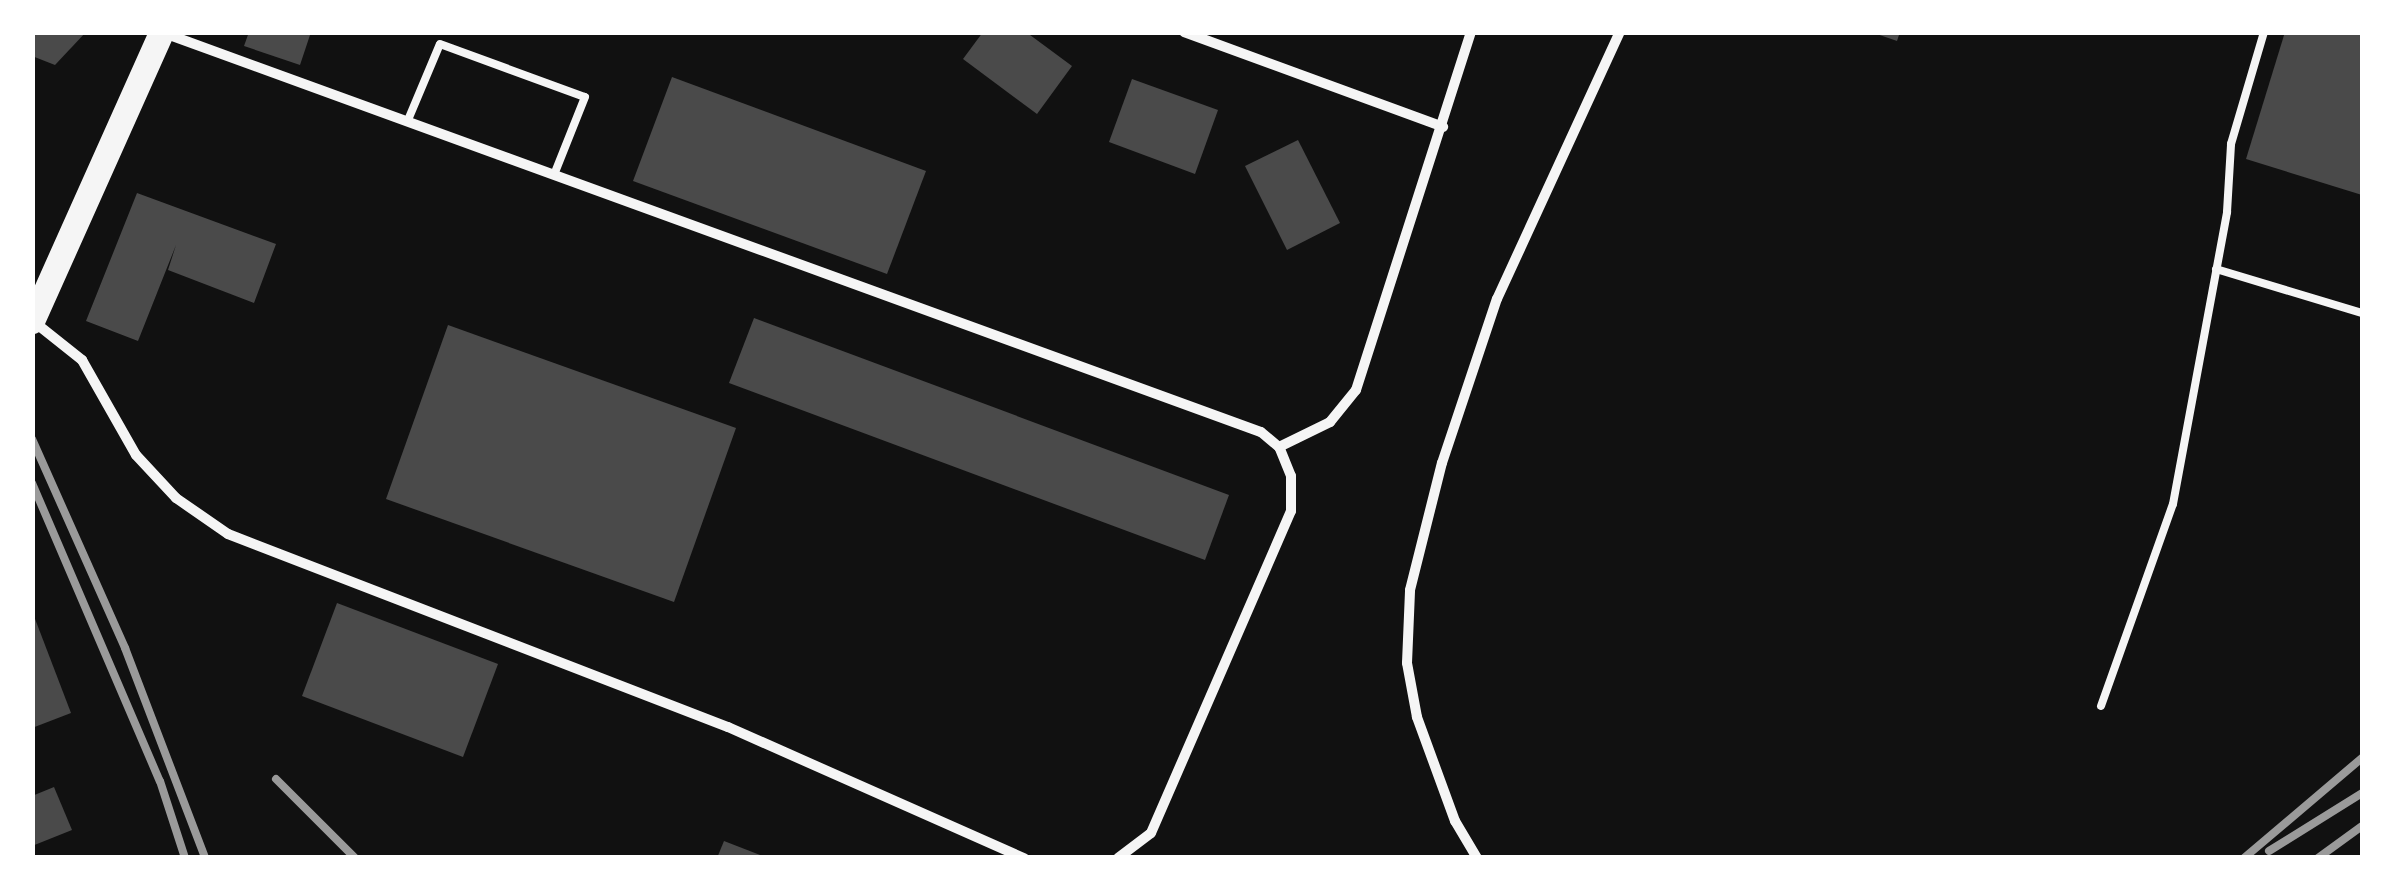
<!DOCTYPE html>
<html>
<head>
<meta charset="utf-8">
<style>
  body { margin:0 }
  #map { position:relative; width:2395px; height:890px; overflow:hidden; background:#111; font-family:Montserrat,sans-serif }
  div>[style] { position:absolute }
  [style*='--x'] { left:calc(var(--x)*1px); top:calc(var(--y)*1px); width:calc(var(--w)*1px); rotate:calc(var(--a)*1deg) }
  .building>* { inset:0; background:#4a4a4a }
  .service>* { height:8px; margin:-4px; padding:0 4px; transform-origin:4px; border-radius:4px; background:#f5f5f5 }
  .minor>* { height:10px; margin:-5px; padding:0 5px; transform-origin:5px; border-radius:5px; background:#f5f5f5 }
  .primary>* { height:25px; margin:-12.5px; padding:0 12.5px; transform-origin:12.5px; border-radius:12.5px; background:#f5f5f5 }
  .rail>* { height:8px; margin:-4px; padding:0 4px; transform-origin:4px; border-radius:4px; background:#9a9a9a }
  span { translate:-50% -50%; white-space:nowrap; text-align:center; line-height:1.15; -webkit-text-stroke:8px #fff; paint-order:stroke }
  .frame { position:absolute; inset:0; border:35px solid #fff; pointer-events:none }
</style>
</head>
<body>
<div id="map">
  <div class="building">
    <i style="clip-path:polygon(32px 32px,86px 32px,55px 65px,32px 56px)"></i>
    <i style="clip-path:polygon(249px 32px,311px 32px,300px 65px,244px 46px)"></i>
    <i style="clip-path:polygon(983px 32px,1026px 32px,1072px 66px,1037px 114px,963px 59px)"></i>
    <i style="clip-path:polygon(1871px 32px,1900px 32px,1897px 41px)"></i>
    <i style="clip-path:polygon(2285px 32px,2362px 32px,2362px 195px,2246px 159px)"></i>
    <i style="clip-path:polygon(672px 77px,926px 171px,887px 274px,633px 181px)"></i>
    <i style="clip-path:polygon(1132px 79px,1218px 110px,1195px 174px,1109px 142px)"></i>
    <i style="clip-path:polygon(1298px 140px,1340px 223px,1287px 250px,1245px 166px)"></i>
    <i style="clip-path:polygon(137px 193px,276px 244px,254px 303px,168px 270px,176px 245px,138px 341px,86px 321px)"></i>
    <i style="clip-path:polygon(754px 318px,1229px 495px,1205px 560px,729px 383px)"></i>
    <i style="clip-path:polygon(448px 325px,736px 428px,674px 602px,386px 499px)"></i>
    <i style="clip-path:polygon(337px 603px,498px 664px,463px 757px,302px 696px)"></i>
    <i style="clip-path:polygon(32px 611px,71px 713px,32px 728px)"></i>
    <i style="clip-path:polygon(54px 787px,72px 830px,32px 846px,32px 796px)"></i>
    <i style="clip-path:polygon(724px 841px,765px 857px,765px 858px,717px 858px)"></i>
  </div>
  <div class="service">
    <i style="--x:408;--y:120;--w:82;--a:-67.2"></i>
    <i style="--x:440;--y:44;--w:154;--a:20.1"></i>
    <i style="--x:585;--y:97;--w:84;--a:111.7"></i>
    <i style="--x:2216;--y:269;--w:152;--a:16.8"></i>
    <i style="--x:2101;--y:706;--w:214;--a:-70.4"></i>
    <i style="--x:2173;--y:504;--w:297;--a:-79.5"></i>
    <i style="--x:2227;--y:212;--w:68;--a:-86.6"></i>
    <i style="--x:2231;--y:144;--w:117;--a:-73.6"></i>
  </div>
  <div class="minor">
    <i style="--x:1184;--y:32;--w:276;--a:20.1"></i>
    <i style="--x:164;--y:33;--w:1167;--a:19.99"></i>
    <i style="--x:1261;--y:432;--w:23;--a:40"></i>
    <i style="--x:33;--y:321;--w:63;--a:38.5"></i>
    <i style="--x:82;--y:360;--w:109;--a:60.4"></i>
    <i style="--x:136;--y:455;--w:59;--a:47.1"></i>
    <i style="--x:176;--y:498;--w:63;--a:34.7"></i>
    <i style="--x:228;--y:534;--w:536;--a:21.11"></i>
    <i style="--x:728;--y:727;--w:324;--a:23.9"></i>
    <i style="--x:1118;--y:858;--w:41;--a:-37.1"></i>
    <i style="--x:1151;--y:833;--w:351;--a:-66.5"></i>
    <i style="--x:1291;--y:511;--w:35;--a:-90"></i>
    <i style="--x:1291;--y:476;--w:31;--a:-112"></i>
    <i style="--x:1279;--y:447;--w:57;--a:-26.1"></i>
    <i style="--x:1330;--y:422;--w:41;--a:-50.9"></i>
    <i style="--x:1356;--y:390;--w:376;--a:-72.2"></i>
    <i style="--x:1477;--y:858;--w:43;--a:-120.7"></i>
    <i style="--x:1455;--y:821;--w:111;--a:-110.1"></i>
    <i style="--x:1417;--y:717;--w:55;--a:-100.5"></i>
    <i style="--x:1407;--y:663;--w:73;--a:-87.6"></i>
    <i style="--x:1410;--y:590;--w:131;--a:-75.9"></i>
    <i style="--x:1442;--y:463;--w:173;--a:-71.5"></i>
    <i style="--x:1497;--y:299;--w:294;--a:-65.3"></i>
  </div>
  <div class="primary">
    <i style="--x:32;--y:321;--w:316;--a:-65.9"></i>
  </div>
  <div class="rail">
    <i style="--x:32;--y:439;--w:229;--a:66"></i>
    <i style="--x:125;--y:648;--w:225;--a:69.1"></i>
    <i style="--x:32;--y:483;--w:324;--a:66.8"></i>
    <i style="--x:160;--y:781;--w:81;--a:72"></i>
    <i style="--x:276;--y:779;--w:112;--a:45"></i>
    <i style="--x:2269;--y:851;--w:110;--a:-31.9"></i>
    <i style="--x:2244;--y:858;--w:155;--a:-40.3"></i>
    <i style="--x:2318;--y:858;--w:54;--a:-36"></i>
  </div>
  <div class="frame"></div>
</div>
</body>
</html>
